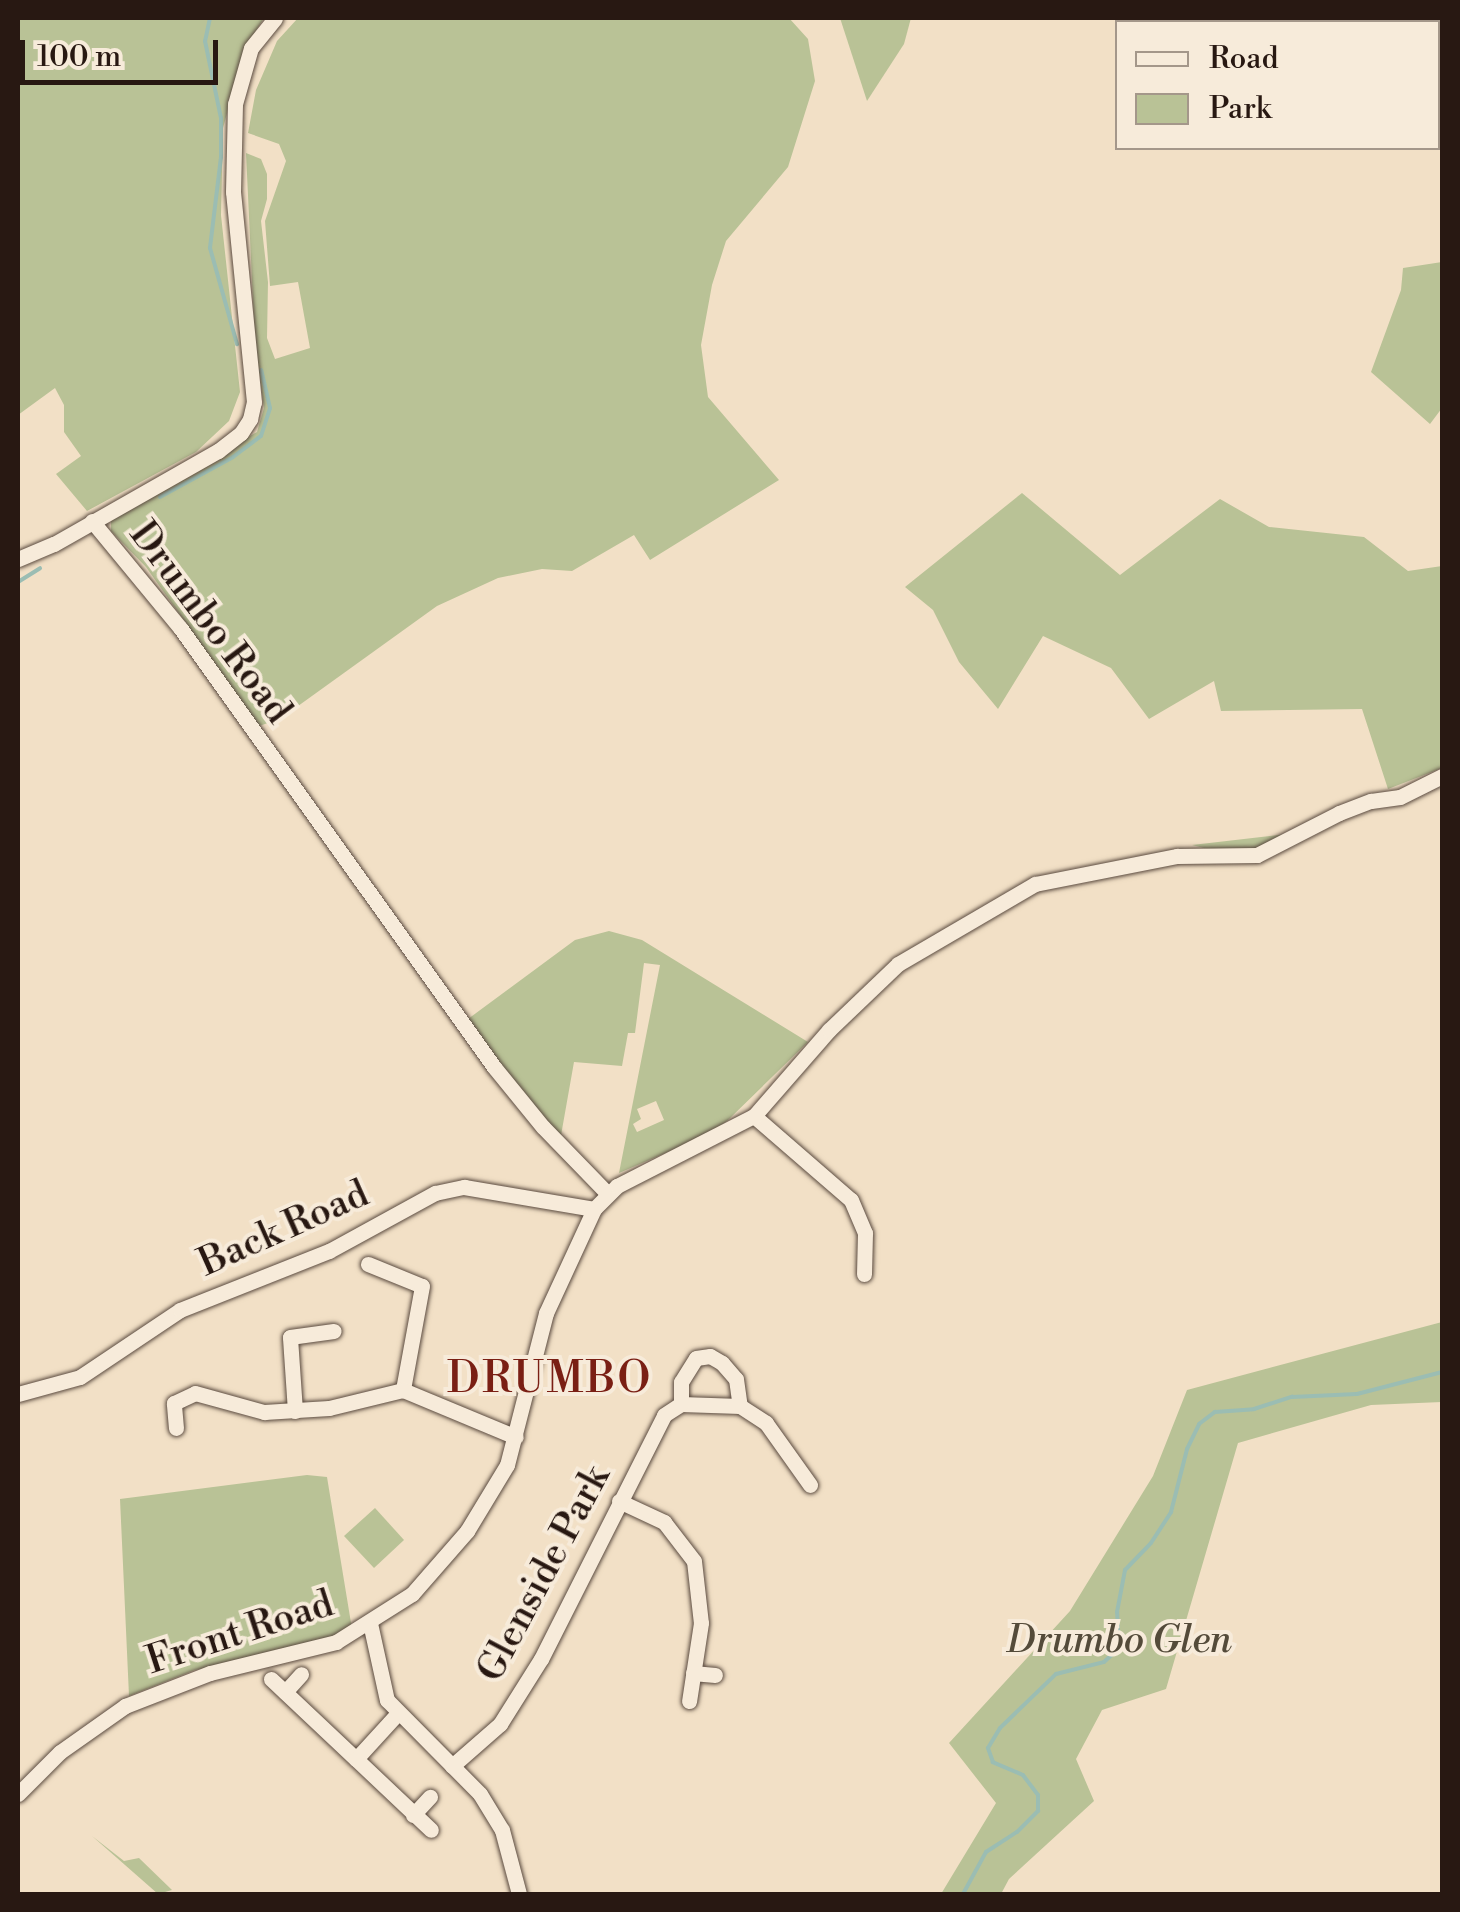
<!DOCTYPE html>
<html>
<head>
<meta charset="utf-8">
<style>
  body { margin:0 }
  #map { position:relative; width:1460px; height:1912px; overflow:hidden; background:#f2e0c6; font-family:"Libre Bodoni",serif }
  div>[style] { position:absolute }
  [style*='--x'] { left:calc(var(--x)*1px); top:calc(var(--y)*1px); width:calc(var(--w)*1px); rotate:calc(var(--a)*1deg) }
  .green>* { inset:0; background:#b9c296 }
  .stream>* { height:4px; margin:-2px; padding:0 2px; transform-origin:2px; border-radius:2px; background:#9bbdb3 }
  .roads { filter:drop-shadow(0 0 2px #5a4a3f) drop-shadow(0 0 2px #5a4a3f) }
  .minor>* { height:15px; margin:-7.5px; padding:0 7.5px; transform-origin:7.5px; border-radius:7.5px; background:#f7ebda }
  span { translate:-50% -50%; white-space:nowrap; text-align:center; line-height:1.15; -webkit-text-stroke:8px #f7ebda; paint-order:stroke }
  .street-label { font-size:38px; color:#281812 }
  .park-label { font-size:38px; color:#544b3a; font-style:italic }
  .quarter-label { font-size:42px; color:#7a1f14; letter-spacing:2.5px }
  .frame { position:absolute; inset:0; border:20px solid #281812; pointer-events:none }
  .legend { position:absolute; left:1115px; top:20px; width:325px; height:130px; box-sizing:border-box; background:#f7ebda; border:2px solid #a4978a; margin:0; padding:12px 18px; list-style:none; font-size:30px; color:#281812 }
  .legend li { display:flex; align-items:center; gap:20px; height:50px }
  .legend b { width:50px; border:2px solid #a4978a }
  .scale { position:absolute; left:20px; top:40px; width:198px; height:45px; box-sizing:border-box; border:5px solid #281812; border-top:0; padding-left:12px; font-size:30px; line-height:35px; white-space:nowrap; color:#281812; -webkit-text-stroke:8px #f7ebda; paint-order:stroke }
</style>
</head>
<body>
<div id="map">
  <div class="green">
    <i style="clip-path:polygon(18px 18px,264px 18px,245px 48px,223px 128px,221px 215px,240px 392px,229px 421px,196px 452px,87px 511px,56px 474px,81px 456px,64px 432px,64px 405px,55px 388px,18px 415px)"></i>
    <i style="clip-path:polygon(298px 18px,789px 18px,808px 39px,815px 81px,788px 167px,726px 241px,712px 285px,701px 345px,708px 397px,779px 480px,650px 560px,634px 535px,572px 571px,542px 569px,498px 578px,437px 606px,280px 719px,259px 726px,146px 567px,111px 531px,111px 521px,114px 516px,257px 432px,264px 408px,255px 344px,246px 153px,261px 159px,267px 174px,267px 199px,261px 221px,268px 282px,267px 338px,275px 359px,310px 348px,298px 282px,270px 286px,265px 221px,286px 161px,279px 144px,248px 133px,256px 90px,277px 41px)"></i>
    <i style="clip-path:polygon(840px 18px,911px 18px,904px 44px,867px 101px)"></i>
    <i style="clip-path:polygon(1442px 262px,1442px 408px,1430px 424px,1371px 372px,1401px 290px,1403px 268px)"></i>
    <i style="clip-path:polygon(1022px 493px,1120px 575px,1220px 499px,1269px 527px,1364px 537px,1408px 571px,1442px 566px,1442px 768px,1388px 789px,1362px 709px,1221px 711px,1214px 681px,1149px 719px,1111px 668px,1043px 636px,998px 709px,959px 662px,933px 610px,905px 587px)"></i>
    <i style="clip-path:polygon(1287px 834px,1256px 851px,1224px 853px,1192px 845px)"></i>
    <i style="clip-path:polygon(evenodd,609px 931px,642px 940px,808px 1042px,727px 1121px,705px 1136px,619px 1173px,660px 965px,644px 963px,635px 1033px,628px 1033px,622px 1066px,574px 1062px,560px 1141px,514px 1090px,468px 1019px,575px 940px,609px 931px,656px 1101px,664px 1120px,637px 1132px,633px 1124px,641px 1119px,637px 1109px,656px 1101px)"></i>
    <i style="clip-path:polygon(1442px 1322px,1442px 1402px,1371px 1405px,1238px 1443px,1166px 1689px,1102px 1710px,1076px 1759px,1094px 1801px,1009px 1879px,1001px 1894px,941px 1894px,996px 1803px,949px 1743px,1070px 1611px,1153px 1476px,1187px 1390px)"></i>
    <i style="clip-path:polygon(307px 1475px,327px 1477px,352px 1629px,302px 1648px,195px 1670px,129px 1696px,120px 1499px)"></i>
    <i style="clip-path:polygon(375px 1508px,404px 1540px,374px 1568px,344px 1536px)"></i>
    <i style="clip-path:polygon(92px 1836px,124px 1861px,139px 1858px,172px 1890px,158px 1894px)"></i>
  </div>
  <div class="stream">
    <i style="--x:210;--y:18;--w:24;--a:102"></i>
    <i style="--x:205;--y:41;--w:79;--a:78.3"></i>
    <i style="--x:221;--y:118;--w:39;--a:90"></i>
    <i style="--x:221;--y:157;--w:92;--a:96.9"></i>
    <i style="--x:210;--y:248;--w:100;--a:74.3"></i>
    <i style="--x:160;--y:497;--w:83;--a:-28.7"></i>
    <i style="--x:233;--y:457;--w:35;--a:-37"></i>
    <i style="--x:261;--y:436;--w:29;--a:-72"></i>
    <i style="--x:270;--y:408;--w:39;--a:-103"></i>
    <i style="--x:18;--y:582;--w:26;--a:-32"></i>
    <i style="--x:963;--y:1894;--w:48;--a:-61.3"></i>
    <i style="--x:986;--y:1852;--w:37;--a:-33"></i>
    <i style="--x:1017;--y:1832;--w:30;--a:-45"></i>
    <i style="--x:1038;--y:1811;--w:16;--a:-90"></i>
    <i style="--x:1038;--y:1795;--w:25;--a:-127"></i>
    <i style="--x:1023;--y:1775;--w:33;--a:-157"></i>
    <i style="--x:993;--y:1762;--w:15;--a:-110"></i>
    <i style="--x:988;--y:1748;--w:23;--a:-59"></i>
    <i style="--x:1000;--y:1728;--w:78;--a:-44"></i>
    <i style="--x:1056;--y:1674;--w:49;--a:-14"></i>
    <i style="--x:1104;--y:1662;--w:21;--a:-43"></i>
    <i style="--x:1119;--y:1648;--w:36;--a:-93"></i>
    <i style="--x:1117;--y:1612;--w:43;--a:-79.2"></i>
    <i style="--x:1125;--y:1570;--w:37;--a:-46"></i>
    <i style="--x:1151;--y:1543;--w:37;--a:-57"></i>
    <i style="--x:1171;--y:1512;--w:65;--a:-75.7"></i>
    <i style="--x:1187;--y:1449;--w:28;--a:-64"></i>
    <i style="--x:1199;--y:1424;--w:20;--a:-37"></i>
    <i style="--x:1215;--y:1412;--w:39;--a:-4"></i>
    <i style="--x:1254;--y:1409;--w:40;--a:-18"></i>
    <i style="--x:1292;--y:1397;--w:65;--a:-2.6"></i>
    <i style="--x:1357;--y:1394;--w:88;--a:-14.5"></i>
  </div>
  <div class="roads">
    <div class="minor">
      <i style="--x:92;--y:521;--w:140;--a:50.5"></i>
      <i style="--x:181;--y:629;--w:538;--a:54.45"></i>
      <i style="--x:494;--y:1067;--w:77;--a:50.8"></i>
      <i style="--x:543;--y:1127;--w:92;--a:45.9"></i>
      <i style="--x:18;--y:559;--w:39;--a:-23"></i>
      <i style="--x:54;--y:544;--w:189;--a:-29.6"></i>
      <i style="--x:218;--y:451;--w:29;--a:-38"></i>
      <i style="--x:241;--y:433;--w:17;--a:-57"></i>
      <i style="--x:250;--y:419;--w:17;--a:-77"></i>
      <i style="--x:254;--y:402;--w:211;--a:-95.7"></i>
      <i style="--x:233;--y:192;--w:88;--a:-88.7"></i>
      <i style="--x:235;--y:104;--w:58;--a:-74.1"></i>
      <i style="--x:251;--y:48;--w:38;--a:-51"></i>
      <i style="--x:754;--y:1116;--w:128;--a:40.9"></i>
      <i style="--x:851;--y:1200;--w:36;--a:67"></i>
      <i style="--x:865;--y:1233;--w:41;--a:91.4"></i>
      <i style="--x:368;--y:1264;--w:58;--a:22.2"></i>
      <i style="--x:422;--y:1286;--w:106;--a:100.4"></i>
      <i style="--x:18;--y:1394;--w:64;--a:-15.3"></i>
      <i style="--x:80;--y:1377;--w:120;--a:-33.8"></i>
      <i style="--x:180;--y:1310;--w:160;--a:-21.6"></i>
      <i style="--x:329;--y:1251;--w:121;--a:-28.7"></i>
      <i style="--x:435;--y:1193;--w:30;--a:-12"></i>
      <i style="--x:464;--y:1187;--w:132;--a:9.6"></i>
      <i style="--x:681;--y:1404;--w:59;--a:1.9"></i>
      <i style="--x:295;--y:1411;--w:74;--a:-93.9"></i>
      <i style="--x:290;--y:1337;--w:44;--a:-7.8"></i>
      <i style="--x:176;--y:1428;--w:25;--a:-95"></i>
      <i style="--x:174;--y:1403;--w:23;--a:-25"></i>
      <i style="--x:195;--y:1393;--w:72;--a:15.4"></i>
      <i style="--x:264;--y:1412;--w:65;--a:-3.5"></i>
      <i style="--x:329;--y:1408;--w:76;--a:-13.7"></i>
      <i style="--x:403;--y:1390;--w:122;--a:22.6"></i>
      <i style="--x:619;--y:1501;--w:50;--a:25"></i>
      <i style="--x:664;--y:1522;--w:49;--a:52.4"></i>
      <i style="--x:694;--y:1561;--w:62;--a:83.6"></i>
      <i style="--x:701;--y:1623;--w:79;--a:98.7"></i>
      <i style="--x:370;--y:1623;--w:79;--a:77.6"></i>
      <i style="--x:387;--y:1700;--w:132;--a:45.3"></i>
      <i style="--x:480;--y:1794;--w:42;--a:58.6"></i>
      <i style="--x:502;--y:1830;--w:66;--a:75.1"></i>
      <i style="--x:693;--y:1673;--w:22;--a:5"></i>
      <i style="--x:271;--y:1679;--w:117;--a:43.3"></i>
      <i style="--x:285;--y:1692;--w:24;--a:-48"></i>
      <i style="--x:398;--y:1713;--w:62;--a:132.4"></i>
      <i style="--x:356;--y:1759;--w:103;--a:43.4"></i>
      <i style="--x:452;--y:1766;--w:64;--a:-41.2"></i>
      <i style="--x:500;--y:1724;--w:77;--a:-57.8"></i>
      <i style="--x:541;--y:1659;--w:273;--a:-63.2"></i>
      <i style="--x:664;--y:1415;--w:20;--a:-33"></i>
      <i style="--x:681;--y:1404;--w:22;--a:-90"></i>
      <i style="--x:681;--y:1382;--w:28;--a:-58"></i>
      <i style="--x:696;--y:1358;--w:14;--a:-8"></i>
      <i style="--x:710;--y:1356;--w:14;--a:30"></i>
      <i style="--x:722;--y:1363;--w:21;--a:49"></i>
      <i style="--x:736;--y:1379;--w:27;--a:82"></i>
      <i style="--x:740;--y:1406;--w:31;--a:33"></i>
      <i style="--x:766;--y:1423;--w:76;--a:54.6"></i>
      <i style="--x:18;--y:1794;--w:59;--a:-45"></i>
      <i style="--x:60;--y:1752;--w:80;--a:-35.3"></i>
      <i style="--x:125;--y:1706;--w:91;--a:-21.2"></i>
      <i style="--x:210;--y:1673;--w:130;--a:-13.8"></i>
      <i style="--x:336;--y:1642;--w:90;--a:-32.3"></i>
      <i style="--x:412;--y:1594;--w:84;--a:-48.9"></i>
      <i style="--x:467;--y:1531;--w:77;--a:-58.8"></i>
      <i style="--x:507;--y:1465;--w:157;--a:-75.6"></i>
      <i style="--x:546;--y:1313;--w:115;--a:-65.2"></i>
      <i style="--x:594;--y:1209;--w:33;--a:-45"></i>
      <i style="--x:617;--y:1186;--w:154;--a:-27.1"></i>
      <i style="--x:754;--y:1116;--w:114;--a:-48.9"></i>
      <i style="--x:829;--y:1030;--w:95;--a:-43.7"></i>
      <i style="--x:898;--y:964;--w:159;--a:-30.3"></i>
      <i style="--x:1035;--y:884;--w:145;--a:-11.2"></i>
      <i style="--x:1177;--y:856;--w:80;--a:-0.7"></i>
      <i style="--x:1257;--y:855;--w:92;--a:-27.1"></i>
      <i style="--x:1339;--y:813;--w:34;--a:-21"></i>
      <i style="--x:1371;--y:801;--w:29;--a:-8"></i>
      <i style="--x:1400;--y:797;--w:47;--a:-26.6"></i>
      <i style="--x:413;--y:1815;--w:25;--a:-47"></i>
    </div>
  </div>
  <div class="street-label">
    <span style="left:210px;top:623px;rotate:53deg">Drumbo Road</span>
    <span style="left:284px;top:1229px;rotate:-24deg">Back Road</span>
    <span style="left:544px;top:1574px;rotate:-62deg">Glenside Park</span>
    <span style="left:240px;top:1633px;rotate:-18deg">Front Road</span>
  </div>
  <div class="park-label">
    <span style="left:1119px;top:1641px">Drumbo Glen</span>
  </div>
  <div class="quarter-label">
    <span style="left:550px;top:1380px">DRUMBO</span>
  </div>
  <div class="frame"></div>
  <ul class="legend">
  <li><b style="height:12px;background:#f7ebda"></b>Road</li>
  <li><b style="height:28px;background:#b9c296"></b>Park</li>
  </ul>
  <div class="scale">100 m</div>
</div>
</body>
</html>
